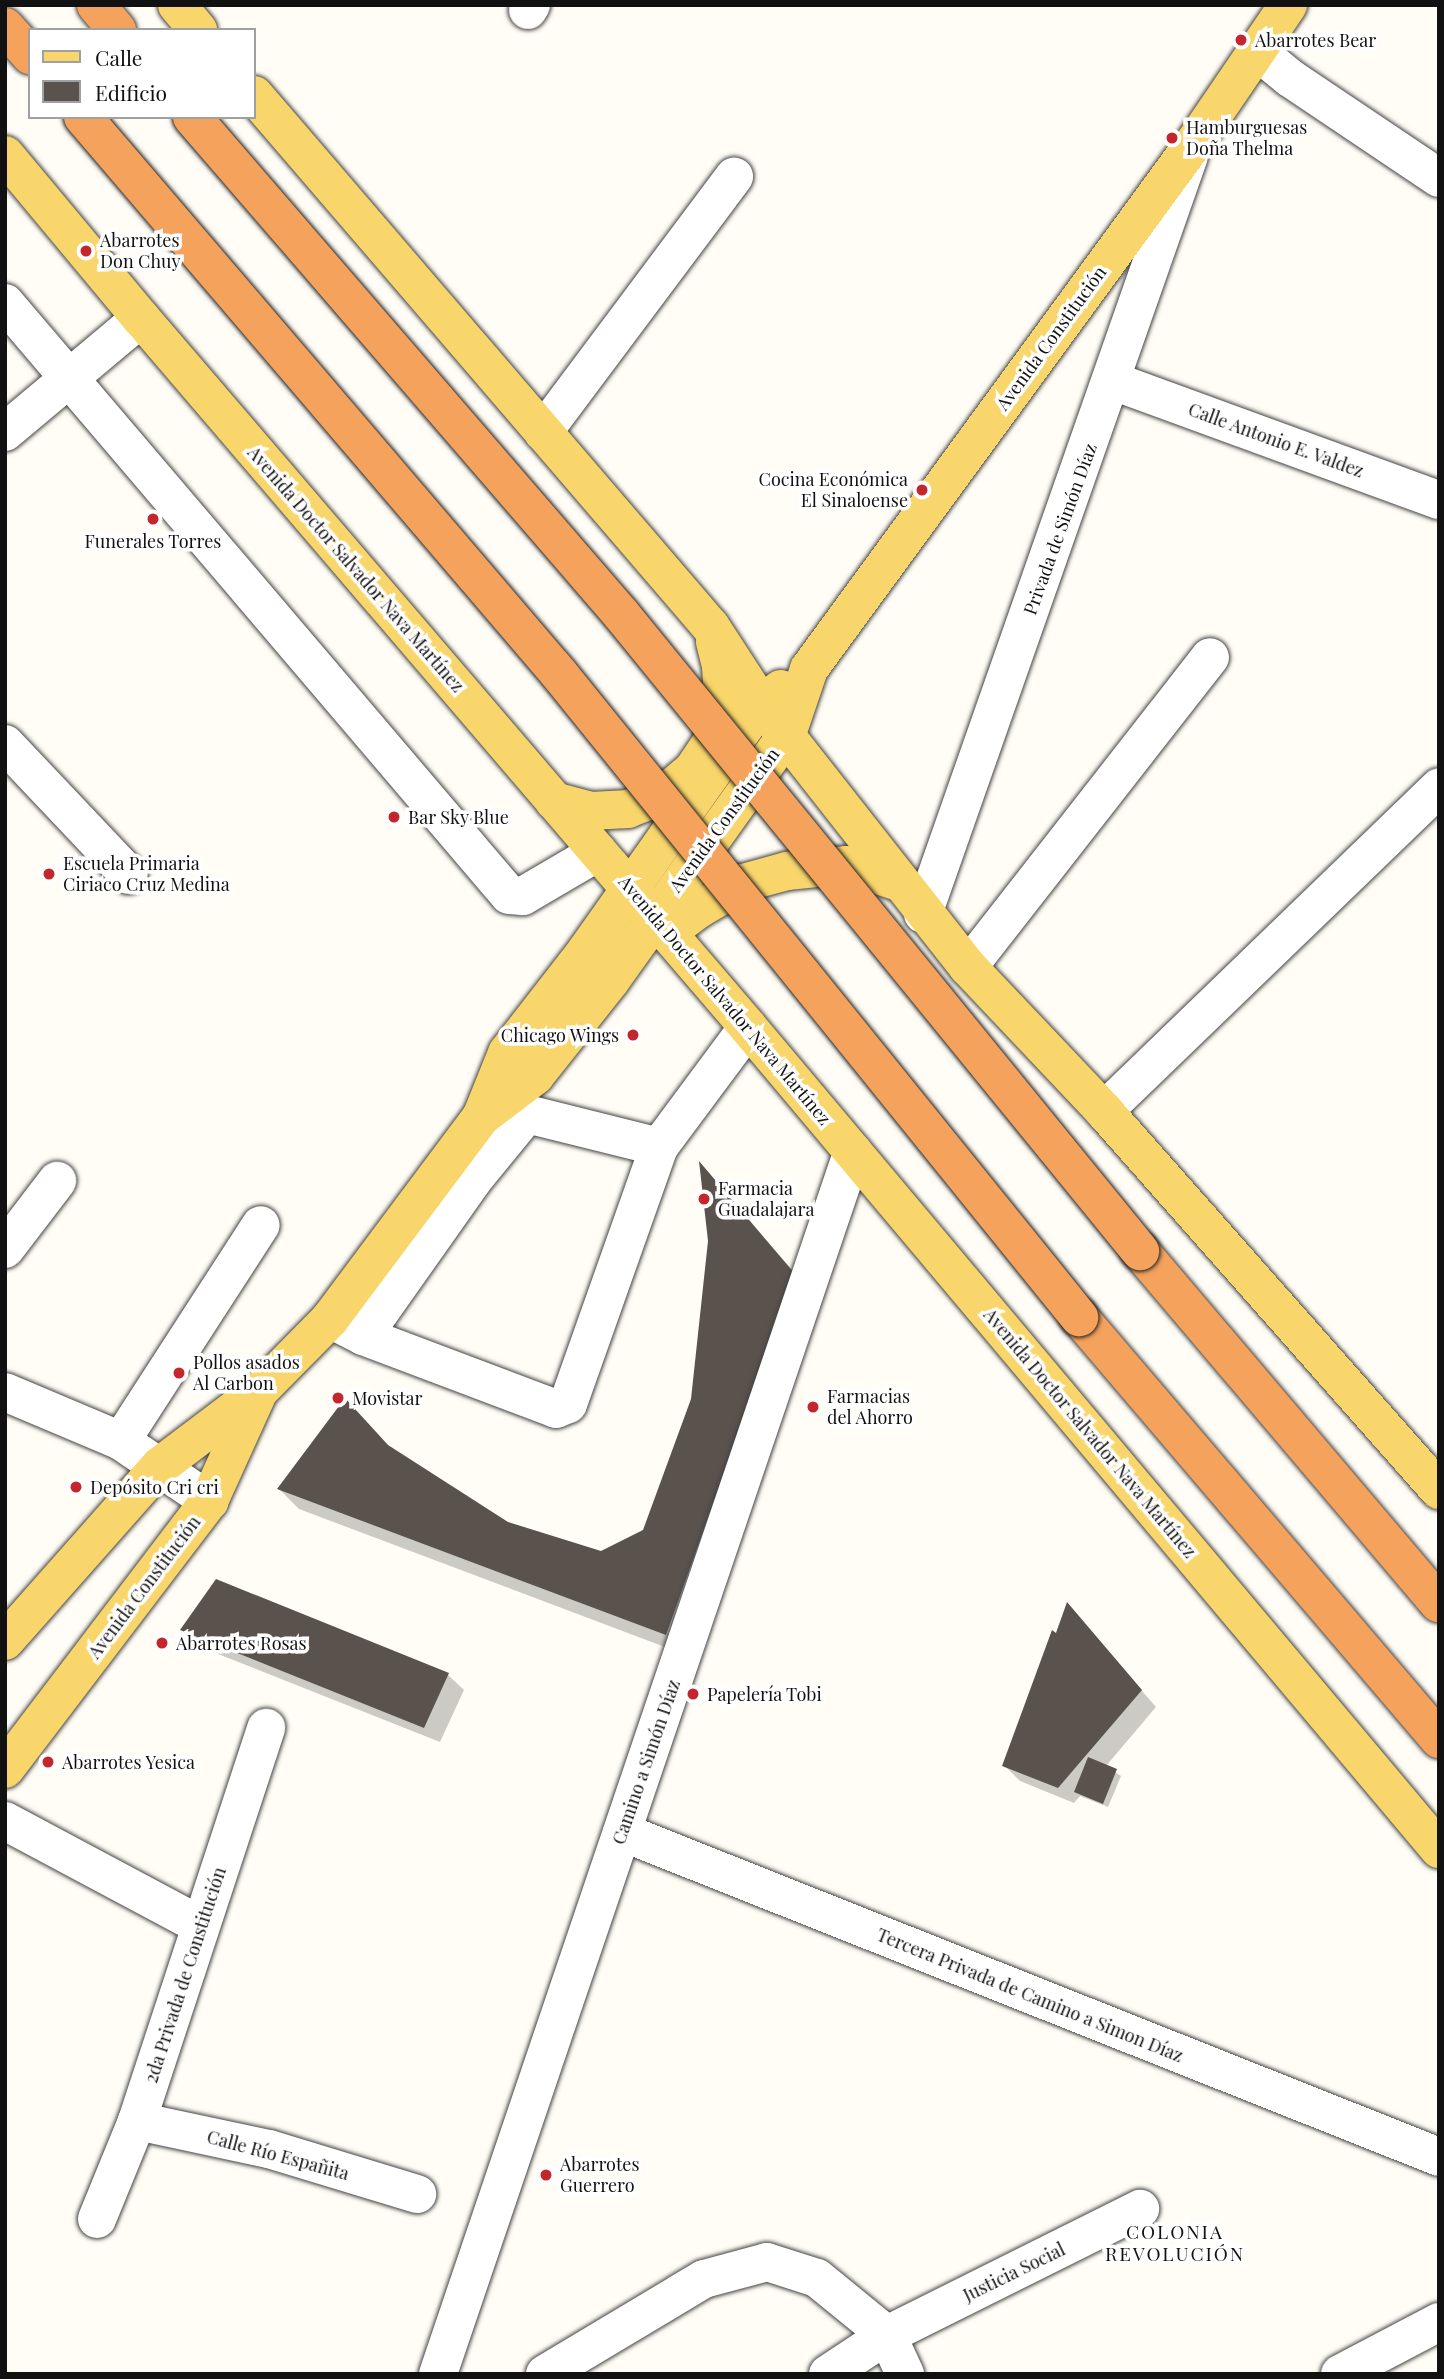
<!DOCTYPE html>
<html>
<head>
<meta charset="utf-8">
<style>
  body { margin:0 }
  #map { position:relative; width:1444px; height:2379px; overflow:hidden; background:#fffdf5; font-family:"Playfair Display",serif }
  div>[style] { position:absolute }
  [style*='--x'] { left:calc(var(--x)*1px); top:calc(var(--y)*1px); width:calc(var(--w)*1px); rotate:calc(var(--a)*1deg) }
  .shadow>* { inset:0; background:#0003 }
  .building>* { inset:0; background:#5a524d }
  .roads { filter:drop-shadow(0 0 2px #444) drop-shadow(0 0 2px #444) }
  .minor>* { height:38px; margin:-19px; padding:0 19px; transform-origin:19px; border-radius:19px; background:#fff }
  .major>* { height:38px; margin:-19px; padding:0 19px; transform-origin:19px; border-radius:19px; background:#f9d66b }
  .highway>* { height:38px; margin:-19px; padding:0 19px; transform-origin:19px; border-radius:19px; background:#f5a25d }
  .bridges { filter:drop-shadow(0 0 2px #222) drop-shadow(0 0 2px #222) }
  .highway-bridge>* { height:38px; margin:-19px; padding:0 19px; transform-origin:19px; border-radius:19px; background:#f5a25d }
  .dots>* { width:19px; height:19px; translate:-50% -50%; box-sizing:border-box; border:4px solid #fff; border-radius:50% }
  span { translate:-50% -50%; white-space:nowrap; text-align:center; line-height:1.15; -webkit-text-stroke:7px #fff; paint-order:stroke }
  .poi-label { font-size:18px; color:#111 }
  .left { translate:0 -50%; text-align:left }
  .right { translate:-100% -50%; text-align:right }
  .street-label { font-size:18px; color:#111 }
  .neighbourhood-label { font-size:19px; color:#111; letter-spacing:2px }
  .frame { position:absolute; inset:0; border:7px solid #111; pointer-events:none }
  .legend { position:absolute; left:28px; top:28px; width:228px; height:91px; box-sizing:border-box; background:#fff; border:2px solid #a0a0a0; margin:0; padding:9px 12px; list-style:none; font-size:21px; color:#111 }
  .legend li { display:flex; align-items:center; gap:14px; height:35px }
  .legend b { width:35px; border:2px solid #a0a0a0 }
</style>
</head>
<body>
<div id="map">
  <div class="shadow">
    <i style="clip-path:polygon(701px 1165px,815px 1296px,686px 1655px,299px 1509px,279px 1489px,391px 1449px,508px 1523px,601px 1553px,644px 1531px,693px 1399px,710px 1241px)"></i>
    <i style="clip-path:polygon(1067px 1605px,1156px 1707px,1106px 1766px,1121px 1776px,1108px 1807px,1080px 1796px,1074px 1803px,1020px 1781px,1004px 1765px)"></i>
    <i style="clip-path:polygon(182px 1630px,448px 1675px,464px 1690px,440px 1742px,198px 1646px)"></i>
  </div>
  <div class="building">
    <i style="clip-path:polygon(699px 1161px,795px 1274px,666px 1635px,277px 1489px,345px 1398px,388px 1445px,508px 1522px,601px 1551px,643px 1530px,691px 1399px,708px 1241px)"></i>
    <i style="clip-path:polygon(216px 1579px,449px 1673px,424px 1728px,180px 1630px)"></i>
    <i style="clip-path:polygon(1067px 1602px,1142px 1690px,1058px 1788px,1002px 1766px,1052px 1630px,1056px 1633px)"></i>
    <i style="clip-path:polygon(1088px 1757px,1117px 1769px,1103px 1804px,1074px 1792px)"></i>
  </div>
  <div class="roads">
    <div class="minor">
      <i style="--x:528;--y:10;--w:6;--a:-59"></i>
      <i style="--x:1257;--y:51;--w:43;--a:39.3"></i>
      <i style="--x:1290;--y:78;--w:179;--a:33.9"></i>
      <i style="--x:5;--y:303;--w:777;--a:49.59"></i>
      <i style="--x:509;--y:895;--w:14;--a:4"></i>
      <i style="--x:523;--y:896;--w:87;--a:-30.4"></i>
      <i style="--x:1113;--y:381;--w:347;--a:20.1"></i>
      <i style="--x:5;--y:432;--w:177;--a:-40"></i>
      <i style="--x:543;--y:432;--w:319;--a:-53.2"></i>
      <i style="--x:5;--y:744;--w:180;--a:46.6"></i>
      <i style="--x:923;--y:914;--w:803;--a:-70.66"></i>
      <i style="--x:968;--y:967;--w:393;--a:-52"></i>
      <i style="--x:1104;--y:1111;--w:466;--a:-44"></i>
      <i style="--x:5;--y:1249;--w:86;--a:-52.6"></i>
      <i style="--x:330;--y:1319;--w:37;--a:27"></i>
      <i style="--x:363;--y:1336;--w:206;--a:20.7"></i>
      <i style="--x:556;--y:1409;--w:13;--a:-23"></i>
      <i style="--x:568;--y:1404;--w:273;--a:-70.5"></i>
      <i style="--x:659;--y:1147;--w:149;--a:-53.4"></i>
      <i style="--x:363;--y:1336;--w:191;--a:-54.8"></i>
      <i style="--x:473;--y:1180;--w:85;--a:-50.7"></i>
      <i style="--x:527;--y:1114;--w:136;--a:14"></i>
      <i style="--x:5;--y:1392;--w:126;--a:22.9"></i>
      <i style="--x:121;--y:1441;--w:107;--a:34.3"></i>
      <i style="--x:121;--y:1441;--w:257;--a:-57.1"></i>
      <i style="--x:5;--y:1821;--w:221;--a:28.1"></i>
      <i style="--x:622;--y:1832;--w:879;--a:21.69"></i>
      <i style="--x:137;--y:2121;--w:135;--a:12"></i>
      <i style="--x:269;--y:2149;--w:155;--a:16.9"></i>
      <i style="--x:97;--y:2219;--w:106;--a:-67.8"></i>
      <i style="--x:137;--y:2121;--w:414;--a:-71.8"></i>
      <i style="--x:438;--y:2374;--w:1291;--a:-71.26"></i>
      <i style="--x:545;--y:2374;--w:185;--a:-30.9"></i>
      <i style="--x:704;--y:2279;--w:65;--a:-15.1"></i>
      <i style="--x:767;--y:2262;--w:52;--a:17.7"></i>
      <i style="--x:817;--y:2278;--w:90;--a:39.2"></i>
      <i style="--x:887;--y:2335;--w:43;--a:65.2"></i>
      <i style="--x:828;--y:2374;--w:71;--a:-33.5"></i>
      <i style="--x:887;--y:2335;--w:283;--a:-26.5"></i>
      <i style="--x:1340;--y:2374;--w:112;--a:-27.7"></i>
    </div>
    <div class="major">
      <i style="--x:177;--y:5;--w:33;--a:50"></i>
      <i style="--x:254;--y:95;--w:701;--a:49.34"></i>
      <i style="--x:711;--y:627;--w:92;--a:57"></i>
      <i style="--x:761;--y:704;--w:335;--a:51.8"></i>
      <i style="--x:968;--y:967;--w:198;--a:46.6"></i>
      <i style="--x:1104;--y:1111;--w:506;--a:48.53"></i>
      <i style="--x:5;--y:155;--w:212;--a:50.2"></i>
      <i style="--x:141;--y:318;--w:933;--a:49.43"></i>
      <i style="--x:748;--y:1027;--w:1074;--a:49.95"></i>
      <i style="--x:554;--y:801;--w:38;--a:15"></i>
      <i style="--x:591;--y:811;--w:37;--a:-3"></i>
      <i style="--x:628;--y:809;--w:38;--a:-22"></i>
      <i style="--x:663;--y:795;--w:38;--a:-40"></i>
      <i style="--x:692;--y:771;--w:37;--a:-56"></i>
      <i style="--x:713;--y:740;--w:38;--a:-75"></i>
      <i style="--x:723;--y:703;--w:37;--a:-93"></i>
      <i style="--x:721;--y:666;--w:25;--a:-104"></i>
      <i style="--x:668;--y:932;--w:39;--a:-37"></i>
      <i style="--x:699;--y:909;--w:51;--a:-30.6"></i>
      <i style="--x:743;--y:883;--w:46;--a:-15.3"></i>
      <i style="--x:787;--y:871;--w:59;--a:-5.8"></i>
      <i style="--x:846;--y:865;--w:56;--a:17.8"></i>
      <i style="--x:482;--y:1115;--w:67;--a:-68"></i>
      <i style="--x:507;--y:1053;--w:129;--a:-52.2"></i>
      <i style="--x:586;--y:951;--w:303;--a:-54.7"></i>
      <i style="--x:761;--y:704;--w:25;--a:-37"></i>
      <i style="--x:5;--y:1641;--w:234;--a:-48.5"></i>
      <i style="--x:160;--y:1466;--w:124;--a:-37.1"></i>
      <i style="--x:259;--y:1391;--w:101;--a:-45.4"></i>
      <i style="--x:330;--y:1319;--w:252;--a:-53.2"></i>
      <i style="--x:481;--y:1117;--w:68;--a:-37.2"></i>
      <i style="--x:535;--y:1076;--w:122;--a:-51.6"></i>
      <i style="--x:611;--y:980;--w:302;--a:-54.4"></i>
      <i style="--x:787;--y:734;--w:69;--a:-71.3"></i>
      <i style="--x:809;--y:669;--w:652;--a:-53.8"></i>
      <i style="--x:1194;--y:143;--w:167;--a:-55.7"></i>
      <i style="--x:5;--y:1769;--w:337;--a:-52.7"></i>
      <i style="--x:209;--y:1501;--w:116;--a:-65.6"></i>
    </div>
    <div class="highway">
      <i style="--x:96;--y:5;--w:33;--a:50"></i>
      <i style="--x:5;--y:27;--w:38;--a:48"></i>
      <i style="--x:1140;--y:1251;--w:462;--a:49.7"></i>
      <i style="--x:1079;--y:1317;--w:555;--a:49.53"></i>
    </div>
  </div>
  <div class="bridges">
    <div class="highway-bridge">
      <i style="--x:83;--y:117;--w:734;--a:49.47"></i>
      <i style="--x:560;--y:675;--w:826;--a:51.05"></i>
      <i style="--x:192;--y:117;--w:657;--a:49.2"></i>
      <i style="--x:621;--y:614;--w:822;--a:50.83"></i>
    </div>
  </div>
  <div class="dots">
    <i style="left:1241px;top:40px;background:#c4262e"></i>
    <i style="left:1172px;top:138px;background:#c4262e"></i>
    <i style="left:86px;top:251px;background:#c4262e"></i>
    <i style="left:922px;top:490px;background:#c4262e"></i>
    <i style="left:153px;top:519px;background:#c4262e"></i>
    <i style="left:394px;top:817px;background:#c4262e"></i>
    <i style="left:49px;top:874px;background:#c4262e"></i>
    <i style="left:633px;top:1035px;background:#c4262e"></i>
    <i style="left:704px;top:1199px;background:#c4262e"></i>
    <i style="left:179px;top:1373px;background:#c4262e"></i>
    <i style="left:338px;top:1398px;background:#c4262e"></i>
    <i style="left:813px;top:1407px;background:#c4262e"></i>
    <i style="left:76px;top:1487px;background:#c4262e"></i>
    <i style="left:162px;top:1643px;background:#c4262e"></i>
    <i style="left:693px;top:1694px;background:#c4262e"></i>
    <i style="left:48px;top:1762px;background:#c4262e"></i>
    <i style="left:546px;top:2175px;background:#c4262e"></i>
  </div>
  <div class="poi-label">
    <span class="left" style="left:1255px;top:40px">Abarrotes Bear</span>
    <span class="left" style="left:1186px;top:138px">Hamburguesas<br>Doña Thelma</span>
    <span class="left" style="left:100px;top:251px">Abarrotes<br>Don Chuy</span>
    <span class="right" style="left:908px;top:490px">Cocina Económica<br>El Sinaloense</span>
    <span style="left:153px;top:541px">Funerales Torres</span>
    <span class="left" style="left:408px;top:817px">Bar Sky Blue</span>
    <span class="left" style="left:63px;top:874px">Escuela Primaria<br>Ciriaco Cruz Medina</span>
    <span class="right" style="left:619px;top:1035px">Chicago Wings</span>
    <span class="left" style="left:718px;top:1199px">Farmacia<br>Guadalajara</span>
    <span class="left" style="left:193px;top:1373px">Pollos asados<br>Al Carbon</span>
    <span class="left" style="left:827px;top:1407px">Farmacias<br>del Ahorro</span>
    <span class="left" style="left:352px;top:1398px">Movistar</span>
    <span class="left" style="left:90px;top:1487px">Depósito Cri cri</span>
    <span class="left" style="left:176px;top:1643px">Abarrotes Rosas</span>
    <span class="left" style="left:707px;top:1694px">Papelería Tobi</span>
    <span class="left" style="left:62px;top:1762px">Abarrotes Yesica</span>
    <span class="left" style="left:560px;top:2175px">Abarrotes<br>Guerrero</span>
  </div>
  <div class="street-label">
    <span style="left:1051px;top:338px;rotate:-54deg">Avenida Constitución</span>
    <span style="left:1276px;top:440px;rotate:20deg">Calle Antonio E. Valdez</span>
    <span style="left:1060px;top:529px;rotate:-70deg">Privada de Simón Díaz</span>
    <span style="left:356px;top:569px;rotate:49deg">Avenida Doctor Salvador Nava Martínez</span>
    <span style="left:724px;top:820px;rotate:-54deg">Avenida Constitución</span>
    <span style="left:725px;top:1000px;rotate:50deg">Avenida Doctor Salvador Nava Martínez</span>
    <span style="left:1090px;top:1433px;rotate:50deg">Avenida Doctor Salvador Nava Martínez</span>
    <span style="left:144px;top:1587px;rotate:-53deg">Avenida Constitución</span>
    <span style="left:646px;top:1762px;rotate:-71deg">Camino a Simón Díaz</span>
    <span style="left:185px;top:1975px;rotate:-72deg">2da Privada de Constitución</span>
    <span style="left:1030px;top:1995px;rotate:22deg">Tercera Privada de Camino a Simon Díaz</span>
    <span style="left:278px;top:2155px;rotate:15deg">Calle Río Españita</span>
    <span style="left:1014px;top:2272px;rotate:-26deg">Justicia Social</span>
  </div>
  <div class="neighbourhood-label">
    <span style="left:1175px;top:2243px">COLONIA<br>REVOLUCIÓN</span>
  </div>
  <div class="frame"></div>
  <ul class="legend">
  <li><b style="height:9px;background:#f9d66b"></b>Calle</li>
  <li><b style="height:19px;background:#5a524d"></b>Edificio</li>
  </ul>
</div>
</body>
</html>
